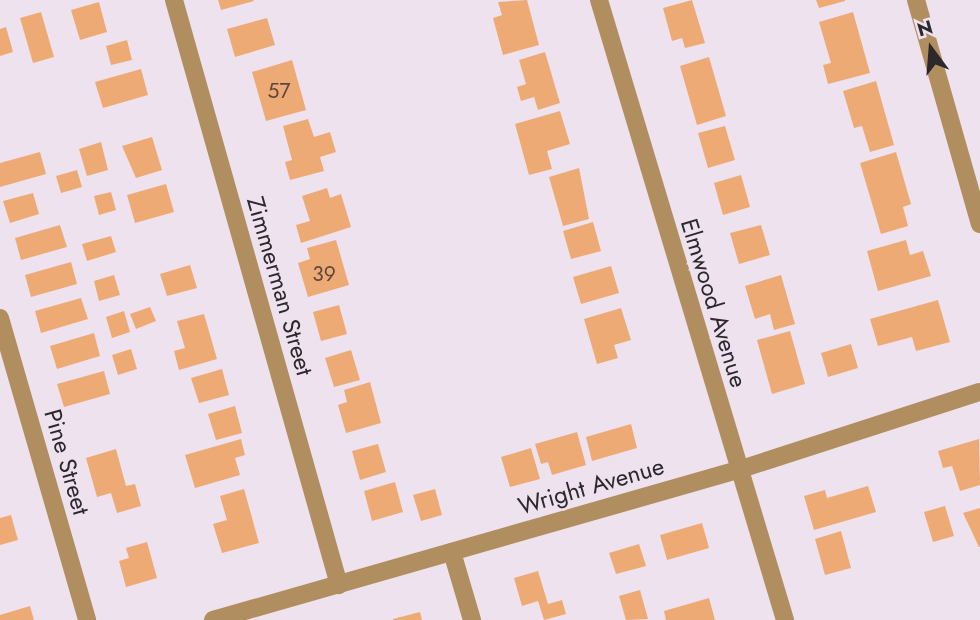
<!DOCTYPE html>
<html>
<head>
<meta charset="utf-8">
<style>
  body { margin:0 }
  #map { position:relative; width:980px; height:620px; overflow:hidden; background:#eee2ef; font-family:Jost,sans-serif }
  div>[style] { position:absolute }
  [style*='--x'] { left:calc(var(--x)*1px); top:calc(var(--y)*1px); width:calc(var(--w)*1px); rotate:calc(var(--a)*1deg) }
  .building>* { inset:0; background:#eeaa75 }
  .minor>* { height:18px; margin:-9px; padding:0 9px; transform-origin:9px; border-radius:9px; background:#b08e5f }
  span { translate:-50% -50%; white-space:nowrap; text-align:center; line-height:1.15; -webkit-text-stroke:5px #eee2ef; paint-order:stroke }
  .number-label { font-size:21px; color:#5c483f }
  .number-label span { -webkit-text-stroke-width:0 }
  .street-label { font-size:24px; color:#2c282d }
  .north { position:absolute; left:896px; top:14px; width:70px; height:70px; -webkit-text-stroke:5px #eee2ef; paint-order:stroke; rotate:344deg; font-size:19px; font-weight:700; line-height:28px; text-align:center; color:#2c282d }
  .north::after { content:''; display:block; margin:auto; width:24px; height:32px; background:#2c282d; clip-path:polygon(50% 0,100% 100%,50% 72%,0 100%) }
</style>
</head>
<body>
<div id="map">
  <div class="building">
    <i style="clip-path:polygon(218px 0,253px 0,254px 1px,221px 10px)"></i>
    <i style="clip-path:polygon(527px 0,539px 45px,503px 55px,493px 18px,502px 15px,498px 2px)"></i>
    <i style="clip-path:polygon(692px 0,705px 43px,685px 48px,682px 38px,672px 41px,663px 8px)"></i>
    <i style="clip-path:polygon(816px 0,845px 0,845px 1px,819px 8px)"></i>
    <i style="clip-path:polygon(99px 2px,107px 32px,80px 40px,71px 10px)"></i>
    <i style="clip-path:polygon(41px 12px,54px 57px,33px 63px,20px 18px)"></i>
    <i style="clip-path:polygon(853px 12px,870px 73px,828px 84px,823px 65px,831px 63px,819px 22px)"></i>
    <i style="clip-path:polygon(267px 18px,275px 45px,235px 57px,227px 29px)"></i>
    <i style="clip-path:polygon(6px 27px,13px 52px,0 56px,0 29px)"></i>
    <i style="clip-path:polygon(127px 40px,132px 60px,111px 65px,106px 46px)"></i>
    <i style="clip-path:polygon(545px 52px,560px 103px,538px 110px,534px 97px,521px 101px,517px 87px,526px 84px,519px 60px)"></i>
    <i style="clip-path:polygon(709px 57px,726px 116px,697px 125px,680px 66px)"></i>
    <i style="clip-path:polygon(292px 60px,306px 110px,266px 121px,252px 72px)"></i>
    <i style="clip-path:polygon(141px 69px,148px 95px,103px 108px,95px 82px)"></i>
    <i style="clip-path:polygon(876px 81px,894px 145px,870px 152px,862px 126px,854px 128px,843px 91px)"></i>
    <i style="clip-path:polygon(560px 111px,570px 144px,547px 151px,552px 169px,529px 175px,515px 124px)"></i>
    <i style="clip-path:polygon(308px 119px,314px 137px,330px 132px,336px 152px,320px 157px,324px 171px,290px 180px,285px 162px,292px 160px,283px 126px)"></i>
    <i style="clip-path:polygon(725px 126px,735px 160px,708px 168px,698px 133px)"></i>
    <i style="clip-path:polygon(152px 137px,162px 170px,136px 178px,122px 146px)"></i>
    <i style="clip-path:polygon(101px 142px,108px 170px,87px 176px,79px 149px)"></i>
    <i style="clip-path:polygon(40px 152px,46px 174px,0 187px,0 163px)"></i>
    <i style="clip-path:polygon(896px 152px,911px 204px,903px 207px,908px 226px,881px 234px,860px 163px)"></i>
    <i style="clip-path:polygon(579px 168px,589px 219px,563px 226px,549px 177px)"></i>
    <i style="clip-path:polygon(77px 170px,82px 187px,61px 193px,56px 176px)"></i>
    <i style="clip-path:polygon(741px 175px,750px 207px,723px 215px,714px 183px)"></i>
    <i style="clip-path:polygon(166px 184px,174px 212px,135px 223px,127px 195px)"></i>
    <i style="clip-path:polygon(327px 188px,330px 198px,341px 194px,351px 227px,301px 243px,296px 225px,310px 221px,302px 196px)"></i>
    <i style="clip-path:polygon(111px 192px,116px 210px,99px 215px,94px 196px)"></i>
    <i style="clip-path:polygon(33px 193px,39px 214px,10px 223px,3px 201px)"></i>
    <i style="clip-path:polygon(593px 222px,601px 251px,571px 259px,563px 231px)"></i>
    <i style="clip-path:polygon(60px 225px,67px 247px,21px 260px,15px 238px)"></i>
    <i style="clip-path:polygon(761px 225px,770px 255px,739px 264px,730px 233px)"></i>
    <i style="clip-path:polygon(111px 236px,116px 252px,87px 261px,82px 244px)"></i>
    <i style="clip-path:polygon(336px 240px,349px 285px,308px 297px,298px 263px,310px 259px,307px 248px)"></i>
    <i style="clip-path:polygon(906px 240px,910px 255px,923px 251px,931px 276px,878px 291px,867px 251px)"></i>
    <i style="clip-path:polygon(71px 262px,77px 284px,31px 297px,25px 275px)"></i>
    <i style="clip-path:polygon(190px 265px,197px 288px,167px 296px,160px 274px)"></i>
    <i style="clip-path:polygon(611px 266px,619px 293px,581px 304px,573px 277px)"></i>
    <i style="clip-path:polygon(114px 275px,120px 295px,99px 301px,94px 281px)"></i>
    <i style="clip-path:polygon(781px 275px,795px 324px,774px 330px,770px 314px,755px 319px,745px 286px)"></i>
    <i style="clip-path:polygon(81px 298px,88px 319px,41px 333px,35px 311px)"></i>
    <i style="clip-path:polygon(938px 300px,950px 342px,916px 351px,912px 337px,878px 346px,870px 319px)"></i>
    <i style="clip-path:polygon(339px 305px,347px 334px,321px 341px,313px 312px)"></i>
    <i style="clip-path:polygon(150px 307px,156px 321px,136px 329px,130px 314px)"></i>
    <i style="clip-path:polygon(621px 308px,631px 340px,614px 345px,618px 358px,597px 364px,584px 319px)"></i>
    <i style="clip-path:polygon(124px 311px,130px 332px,112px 338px,106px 317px)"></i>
    <i style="clip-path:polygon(204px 314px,217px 359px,179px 370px,174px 351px,185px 348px,177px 321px)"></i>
    <i style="clip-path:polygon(790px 331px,805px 384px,772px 394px,757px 340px)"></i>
    <i style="clip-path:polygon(94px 333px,100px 356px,57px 369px,50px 346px)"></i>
    <i style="clip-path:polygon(851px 344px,858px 368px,828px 377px,821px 353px)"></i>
    <i style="clip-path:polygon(131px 349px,137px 369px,118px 375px,112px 355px)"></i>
    <i style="clip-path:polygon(351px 350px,360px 380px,334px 387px,325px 358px)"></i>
    <i style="clip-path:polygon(222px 369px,229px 395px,199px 403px,191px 378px)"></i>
    <i style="clip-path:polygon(104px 371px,110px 394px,64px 407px,57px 384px)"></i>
    <i style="clip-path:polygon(370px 382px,381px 423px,346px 433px,338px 405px,347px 402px,344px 390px)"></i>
    <i style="clip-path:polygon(235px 406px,242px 433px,216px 440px,208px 414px)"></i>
    <i style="clip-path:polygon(631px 424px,637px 448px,592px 461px,586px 437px)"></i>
    <i style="clip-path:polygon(577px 432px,586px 465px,552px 475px,548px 462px,541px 464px,535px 444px)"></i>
    <i style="clip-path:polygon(241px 439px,245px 455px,235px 458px,240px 475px,195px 488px,185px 455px)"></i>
    <i style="clip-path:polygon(979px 439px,980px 485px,960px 491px,952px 466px,943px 468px,938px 451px)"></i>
    <i style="clip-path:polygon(378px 444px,386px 472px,360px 480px,352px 451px)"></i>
    <i style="clip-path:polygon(531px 448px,540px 479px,510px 487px,501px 457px)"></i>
    <i style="clip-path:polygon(116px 449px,126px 486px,135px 484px,141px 506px,117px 513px,111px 493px,97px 497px,86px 458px)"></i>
    <i style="clip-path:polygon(395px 482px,403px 512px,372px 521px,364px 491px)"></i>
    <i style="clip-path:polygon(868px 486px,876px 512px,814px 530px,804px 496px,825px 490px,827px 498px)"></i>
    <i style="clip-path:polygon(244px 489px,259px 543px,222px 553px,213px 524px,227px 520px,220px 496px)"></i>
    <i style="clip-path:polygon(435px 489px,442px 515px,421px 521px,413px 495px)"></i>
    <i style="clip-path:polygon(945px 506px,954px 536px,933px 542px,924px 512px)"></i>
    <i style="clip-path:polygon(980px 508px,980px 547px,979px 547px,963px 513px)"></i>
    <i style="clip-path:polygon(11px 515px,18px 540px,0 545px,0 518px)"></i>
    <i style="clip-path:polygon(702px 523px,709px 548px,667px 560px,660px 535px)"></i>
    <i style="clip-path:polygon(841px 531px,851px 568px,825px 575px,815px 539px)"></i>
    <i style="clip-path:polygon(147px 542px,157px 578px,126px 587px,119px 561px,129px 558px,126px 548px)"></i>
    <i style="clip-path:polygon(639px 544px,646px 566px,616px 574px,609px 553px)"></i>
    <i style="clip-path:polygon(538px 571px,548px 604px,562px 600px,566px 614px,544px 620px,538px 601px,522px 606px,514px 578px)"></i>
    <i style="clip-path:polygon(640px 590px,648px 619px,626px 620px,619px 596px)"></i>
    <i style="clip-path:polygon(709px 598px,715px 620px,666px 620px,664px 611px)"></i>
    <i style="clip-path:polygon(30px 606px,34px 620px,0 620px,0 615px)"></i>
    <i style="clip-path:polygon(420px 612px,422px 620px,393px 620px,393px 619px)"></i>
  </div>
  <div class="minor">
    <i style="--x:174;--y:0;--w:608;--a:74.25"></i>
    <i style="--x:599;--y:0;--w:647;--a:73.3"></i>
    <i style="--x:916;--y:0;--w:233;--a:74.1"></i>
    <i style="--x:0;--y:318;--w:314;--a:73.9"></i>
    <i style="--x:452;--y:552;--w:71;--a:73.6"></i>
    <i style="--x:213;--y:620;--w:546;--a:-15.95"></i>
    <i style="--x:738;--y:470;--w:254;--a:-17.9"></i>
  </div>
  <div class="number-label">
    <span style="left:279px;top:91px">57</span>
    <span style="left:324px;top:274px">39</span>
  </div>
  <div class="street-label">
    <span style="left:280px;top:286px;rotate:74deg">Zimmerman Street</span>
    <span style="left:714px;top:303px;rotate:73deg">Elmwood Avenue</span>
    <span style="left:67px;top:462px;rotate:74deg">Pine Street</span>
    <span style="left:591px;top:486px;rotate:-16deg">Wright Avenue</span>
  </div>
  <div class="north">N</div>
</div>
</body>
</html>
